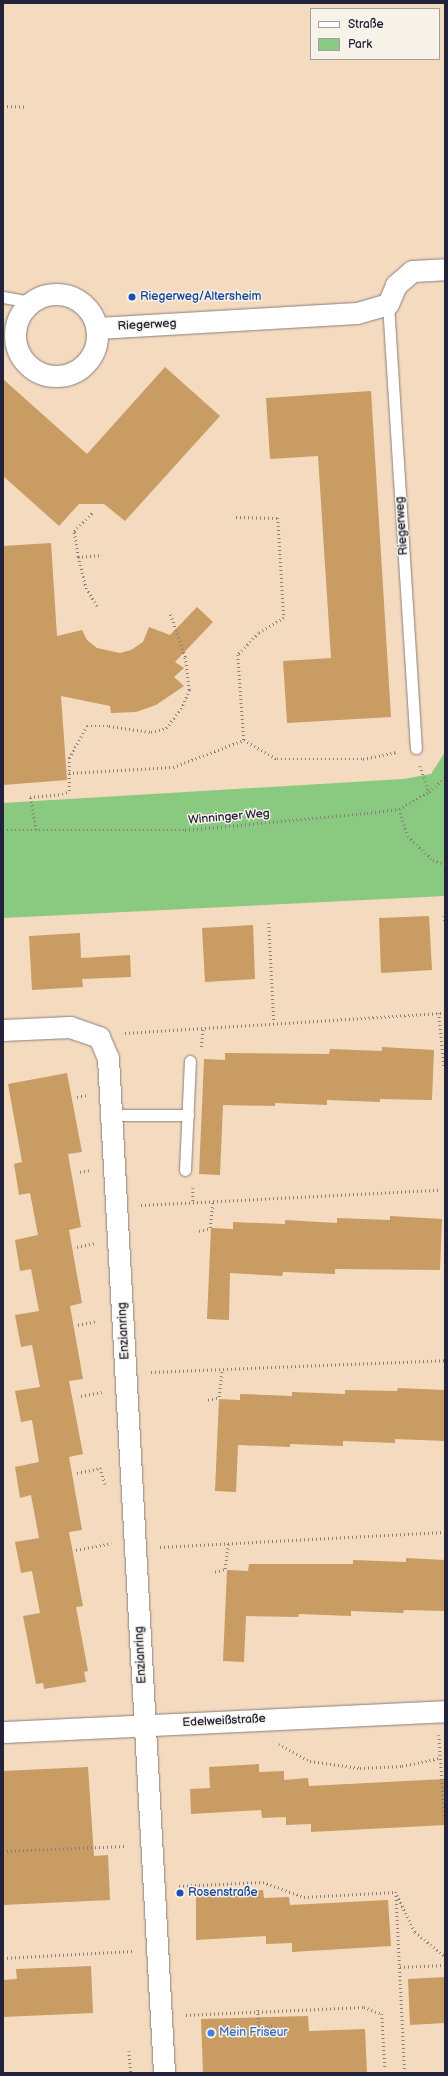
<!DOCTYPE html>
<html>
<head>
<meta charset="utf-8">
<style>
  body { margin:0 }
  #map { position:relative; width:448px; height:2076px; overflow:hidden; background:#f4dbbf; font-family:"Balsamiq Sans",sans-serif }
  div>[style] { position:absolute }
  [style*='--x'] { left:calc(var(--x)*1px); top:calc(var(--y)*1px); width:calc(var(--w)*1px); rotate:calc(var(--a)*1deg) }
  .green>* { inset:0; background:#8ac980 }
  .building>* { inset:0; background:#c89c63 }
  .path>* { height:2.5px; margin-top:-1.25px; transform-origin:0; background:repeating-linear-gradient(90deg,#8b7e7d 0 1px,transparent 0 4px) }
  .roads { filter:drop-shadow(0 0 1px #8b7e7d) drop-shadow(0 0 1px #8b7e7d) }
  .lane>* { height:11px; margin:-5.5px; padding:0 5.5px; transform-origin:5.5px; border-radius:5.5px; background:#fff }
  .street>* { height:21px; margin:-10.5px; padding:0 10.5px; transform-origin:10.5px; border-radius:10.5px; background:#fff }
  .street>.ring { margin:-10.5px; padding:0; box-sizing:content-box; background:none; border:21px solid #fff; border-radius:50% }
  .dots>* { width:11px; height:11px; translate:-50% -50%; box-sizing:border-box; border:2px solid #f7f3e8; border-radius:50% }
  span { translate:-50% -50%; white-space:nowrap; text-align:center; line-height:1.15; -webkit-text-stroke:3px #f7f3e8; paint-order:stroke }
  .transit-label { font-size:12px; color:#164399 }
  .left { translate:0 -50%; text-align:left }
  .street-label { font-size:12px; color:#22223b }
  .shop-label { font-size:12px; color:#366cbe }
  .frame { position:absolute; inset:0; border:4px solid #22223b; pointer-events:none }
  .legend { position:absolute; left:310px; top:8px; width:130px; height:52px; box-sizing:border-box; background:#f7f3e8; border:1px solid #a29fa3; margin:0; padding:5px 7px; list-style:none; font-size:12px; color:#22223b }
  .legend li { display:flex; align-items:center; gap:8px; height:20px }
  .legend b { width:20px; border:1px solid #a29fa3 }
</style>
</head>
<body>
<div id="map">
  <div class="green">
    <i style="clip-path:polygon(445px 752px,445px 896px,3px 918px,3px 803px,403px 779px,431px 774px)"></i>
  </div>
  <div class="building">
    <i style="clip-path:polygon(165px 367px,220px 416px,125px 521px,104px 504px,79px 504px,59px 526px,3px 476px,3px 379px,87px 454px)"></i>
    <i style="clip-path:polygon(371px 391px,391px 717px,287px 723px,283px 661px,331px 658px,318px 456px,270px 459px,266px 398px)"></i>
    <i style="clip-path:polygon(51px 543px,57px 636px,82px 630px,87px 640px,97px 648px,120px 653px,131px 650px,143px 642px,149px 627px,170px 635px,197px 607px,213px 622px,175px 662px,184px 668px,174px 677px,184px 686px,156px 705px,136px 712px,111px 713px,110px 706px,61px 696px,67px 780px,3px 785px,3px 546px)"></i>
    <i style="clip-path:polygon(429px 916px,432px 970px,381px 973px,379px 918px)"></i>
    <i style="clip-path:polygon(253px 925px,255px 979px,205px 982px,202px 928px)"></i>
    <i style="clip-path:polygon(80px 933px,81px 958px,130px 955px,131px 977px,82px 979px,83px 987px,32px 990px,29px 936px)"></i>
    <i style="clip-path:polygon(382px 1047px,434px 1050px,432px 1100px,380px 1099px,380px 1102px,327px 1100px,327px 1105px,275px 1103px,275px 1106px,223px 1105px,220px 1175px,199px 1174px,204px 1059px,225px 1060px,225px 1053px,329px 1054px,330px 1049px,382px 1051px)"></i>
    <i style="clip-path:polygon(67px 1073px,82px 1152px,68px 1154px,81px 1227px,69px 1230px,82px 1303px,70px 1306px,83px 1379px,69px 1381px,83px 1454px,69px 1457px,82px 1530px,69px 1532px,83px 1606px,76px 1607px,88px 1671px,84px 1672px,86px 1682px,44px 1689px,43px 1683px,36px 1684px,23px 1616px,40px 1613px,32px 1571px,21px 1573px,15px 1542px,39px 1538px,31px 1495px,20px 1498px,15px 1467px,39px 1462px,32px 1420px,21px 1422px,15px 1391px,40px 1387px,32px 1345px,21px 1347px,15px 1315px,39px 1311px,31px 1269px,20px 1271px,15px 1240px,38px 1235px,30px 1193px,19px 1195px,14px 1164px,22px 1162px,8px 1084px)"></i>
    <i style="clip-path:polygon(390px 1216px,442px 1219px,440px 1270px,335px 1269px,335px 1274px,283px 1272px,282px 1276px,230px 1273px,229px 1320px,207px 1319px,211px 1228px,233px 1229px,233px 1222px,285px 1224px,285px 1220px,337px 1223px,337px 1218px,390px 1220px)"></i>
    <i style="clip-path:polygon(398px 1388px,445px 1390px,445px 1441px,395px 1439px,395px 1443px,343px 1441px,343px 1446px,290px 1444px,290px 1447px,238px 1445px,236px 1492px,215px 1491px,219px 1399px,240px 1400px,240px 1394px,292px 1396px,292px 1392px,345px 1394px,345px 1390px,397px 1391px)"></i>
    <i style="clip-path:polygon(406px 1558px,445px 1560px,445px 1611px,404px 1610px,403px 1613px,351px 1611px,351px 1616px,299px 1614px,298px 1617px,246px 1616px,244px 1662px,223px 1661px,227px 1570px,248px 1571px,249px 1564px,353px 1564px,353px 1560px,406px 1562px)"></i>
    <i style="clip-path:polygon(259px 1764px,259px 1772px,284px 1771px,284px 1780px,308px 1778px,309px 1786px,445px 1779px,445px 1825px,311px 1832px,311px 1824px,286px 1825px,286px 1817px,262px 1818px,261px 1810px,191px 1814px,190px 1789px,210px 1788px,209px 1767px)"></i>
    <i style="clip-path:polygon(88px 1767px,94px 1856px,108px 1855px,110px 1900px,3px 1905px,3px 1771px)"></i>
    <i style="clip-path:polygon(263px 1890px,264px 1898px,289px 1897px,290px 1905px,388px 1900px,391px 1946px,292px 1952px,292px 1943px,266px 1944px,266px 1936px,196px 1940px,196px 1893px)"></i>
    <i style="clip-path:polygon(91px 1966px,93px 2013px,3px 2017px,3px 1980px,17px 1979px,16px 1969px)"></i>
    <i style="clip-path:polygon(445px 1977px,445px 2023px,410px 2025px,408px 1979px)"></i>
    <i style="clip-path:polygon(308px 2016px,309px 2031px,365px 2029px,367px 2073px,203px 2073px,201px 2019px)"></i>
  </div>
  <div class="path">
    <i style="--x:3;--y:106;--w:23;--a:2"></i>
    <i style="--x:236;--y:517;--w:42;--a:1.4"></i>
    <i style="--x:278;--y:518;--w:100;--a:86.6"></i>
    <i style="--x:284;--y:618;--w:29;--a:149"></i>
    <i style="--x:259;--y:633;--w:30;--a:134"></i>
    <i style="--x:238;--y:655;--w:85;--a:86"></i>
    <i style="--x:244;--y:740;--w:38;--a:30"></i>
    <i style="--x:277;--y:759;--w:86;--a:0"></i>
    <i style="--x:363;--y:759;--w:35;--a:-12"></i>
    <i style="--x:78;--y:557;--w:26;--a:-99"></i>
    <i style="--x:74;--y:531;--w:27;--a:-45"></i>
    <i style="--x:97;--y:606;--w:20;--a:-123"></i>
    <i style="--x:86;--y:589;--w:33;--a:-104"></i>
    <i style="--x:78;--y:557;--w:23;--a:-5"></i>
    <i style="--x:420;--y:766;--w:28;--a:71"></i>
    <i style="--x:69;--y:773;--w:104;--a:-3.3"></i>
    <i style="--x:173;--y:767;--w:76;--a:-20.8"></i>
    <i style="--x:399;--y:809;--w:28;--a:72"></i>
    <i style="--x:408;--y:836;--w:35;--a:44"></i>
    <i style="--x:433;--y:860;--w:13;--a:18"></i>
    <i style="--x:3;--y:830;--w:182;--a:0"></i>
    <i style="--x:185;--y:830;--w:183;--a:-5.3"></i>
    <i style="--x:367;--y:813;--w:32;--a:-7"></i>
    <i style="--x:399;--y:809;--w:34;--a:-30"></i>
    <i style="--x:429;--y:792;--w:22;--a:-43"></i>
    <i style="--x:36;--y:830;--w:34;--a:-100"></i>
    <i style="--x:30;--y:797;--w:32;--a:-5"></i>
    <i style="--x:62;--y:794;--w:8;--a:-23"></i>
    <i style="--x:69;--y:791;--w:33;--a:-90"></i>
    <i style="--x:69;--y:758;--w:37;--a:-61"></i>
    <i style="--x:87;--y:726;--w:22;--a:0"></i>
    <i style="--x:109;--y:726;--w:42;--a:8.1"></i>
    <i style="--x:151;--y:732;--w:16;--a:-15"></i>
    <i style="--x:166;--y:728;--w:24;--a:-52"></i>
    <i style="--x:181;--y:709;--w:21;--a:-67"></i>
    <i style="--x:189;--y:690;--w:33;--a:-97"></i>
    <i style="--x:185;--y:657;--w:46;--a:-109.2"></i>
    <i style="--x:444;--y:916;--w:7;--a:82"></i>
    <i style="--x:269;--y:923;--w:100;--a:87.1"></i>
    <i style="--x:439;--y:1013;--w:53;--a:84.6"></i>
    <i style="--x:125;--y:1033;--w:321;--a:-3.6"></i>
    <i style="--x:201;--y:1047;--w:20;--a:-84"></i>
    <i style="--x:77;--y:1097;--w:9;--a:-13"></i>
    <i style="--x:80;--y:1172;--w:9;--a:-13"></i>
    <i style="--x:193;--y:1188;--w:14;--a:90"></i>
    <i style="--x:141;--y:1205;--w:299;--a:-2.9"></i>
    <i style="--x:199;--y:1231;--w:11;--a:-15"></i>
    <i style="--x:210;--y:1228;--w:28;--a:-84"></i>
    <i style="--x:77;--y:1247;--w:18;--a:-13"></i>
    <i style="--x:78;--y:1325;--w:19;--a:-12"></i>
    <i style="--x:151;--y:1372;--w:294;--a:-2.3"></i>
    <i style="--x:81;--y:1396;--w:21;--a:-11"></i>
    <i style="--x:208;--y:1400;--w:11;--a:-15"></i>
    <i style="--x:219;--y:1397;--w:28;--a:-84"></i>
    <i style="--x:77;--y:1473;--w:24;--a:-12"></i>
    <i style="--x:100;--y:1468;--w:19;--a:72"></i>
    <i style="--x:160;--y:1547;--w:285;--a:-3"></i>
    <i style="--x:76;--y:1550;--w:36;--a:-11"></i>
    <i style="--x:215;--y:1572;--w:10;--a:-17"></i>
    <i style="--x:225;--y:1569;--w:26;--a:-83"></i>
    <i style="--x:439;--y:1735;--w:87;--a:86.1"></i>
    <i style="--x:279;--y:1744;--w:35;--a:29"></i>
    <i style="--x:310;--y:1761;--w:50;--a:8"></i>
    <i style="--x:360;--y:1768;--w:42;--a:-2.7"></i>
    <i style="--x:402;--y:1766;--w:40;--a:-12"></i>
    <i style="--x:3;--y:1851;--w:123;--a:-2.3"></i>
    <i style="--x:179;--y:1886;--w:84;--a:-2.7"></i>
    <i style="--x:263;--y:1882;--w:44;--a:20.1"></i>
    <i style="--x:304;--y:1897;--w:92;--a:-3.1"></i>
    <i style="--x:396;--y:1892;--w:181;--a:87.2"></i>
    <i style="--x:397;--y:1895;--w:41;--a:64.1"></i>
    <i style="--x:415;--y:1932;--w:38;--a:39"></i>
    <i style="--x:3;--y:1958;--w:130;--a:-3.1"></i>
    <i style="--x:400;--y:1967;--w:45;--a:-2.5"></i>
    <i style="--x:258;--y:2010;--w:16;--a:86"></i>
    <i style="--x:259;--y:2026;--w:14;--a:0"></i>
    <i style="--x:186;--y:2015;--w:178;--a:-2.6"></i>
    <i style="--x:364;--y:2007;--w:19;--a:21"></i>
    <i style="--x:382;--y:2014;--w:54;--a:86.8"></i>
    <i style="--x:129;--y:2051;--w:22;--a:85"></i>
  </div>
  <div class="roads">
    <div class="lane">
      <i style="--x:3;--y:297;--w:28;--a:10"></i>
      <i style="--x:388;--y:304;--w:445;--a:86.4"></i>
      <i style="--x:112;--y:1115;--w:76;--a:0"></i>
      <i style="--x:185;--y:1170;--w:109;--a:-87.4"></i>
    </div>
    <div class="street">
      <i class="ring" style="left:15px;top:294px;width:61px;height:61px"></i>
      <i style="--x:97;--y:328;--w:260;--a:-3.3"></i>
      <i style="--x:357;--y:313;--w:32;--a:-16"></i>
      <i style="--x:388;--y:304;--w:21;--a:-67"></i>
      <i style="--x:396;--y:285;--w:21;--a:-41"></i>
      <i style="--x:412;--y:271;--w:33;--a:-3"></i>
      <i style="--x:3;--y:1030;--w:67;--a:-2.6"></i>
      <i style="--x:70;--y:1027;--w:31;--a:19"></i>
      <i style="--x:99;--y:1037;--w:23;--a:67"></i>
      <i style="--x:108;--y:1058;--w:1017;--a:86.84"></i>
      <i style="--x:3;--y:1732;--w:442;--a:-2.7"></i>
    </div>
  </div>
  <div class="dots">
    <i style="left:132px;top:297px;background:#1a4fb4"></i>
    <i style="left:180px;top:1893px;background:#1a4fb4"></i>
    <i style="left:211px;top:2033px;background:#3f7fe0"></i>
  </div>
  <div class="transit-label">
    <span class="left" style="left:140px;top:297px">Riegerweg/Altersheim</span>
    <span class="left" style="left:188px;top:1893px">Rosenstraße</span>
  </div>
  <div class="street-label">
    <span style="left:147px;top:325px;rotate:-3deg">Riegerweg</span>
    <span style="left:402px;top:526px;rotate:-94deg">Riegerweg</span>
    <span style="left:229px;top:817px;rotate:-5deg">Winninger Weg</span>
    <span style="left:124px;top:1331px;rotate:-93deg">Enzianring</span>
    <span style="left:141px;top:1655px;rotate:-93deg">Enzianring</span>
    <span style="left:224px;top:1721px;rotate:-3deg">Edelweißstraße</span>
  </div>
  <div class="shop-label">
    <span class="left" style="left:219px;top:2033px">Mein Friseur</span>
  </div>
  <div class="frame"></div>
  <ul class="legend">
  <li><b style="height:5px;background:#fff"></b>Straße</li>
  <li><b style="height:11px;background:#8ac980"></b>Park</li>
  </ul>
</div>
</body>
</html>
